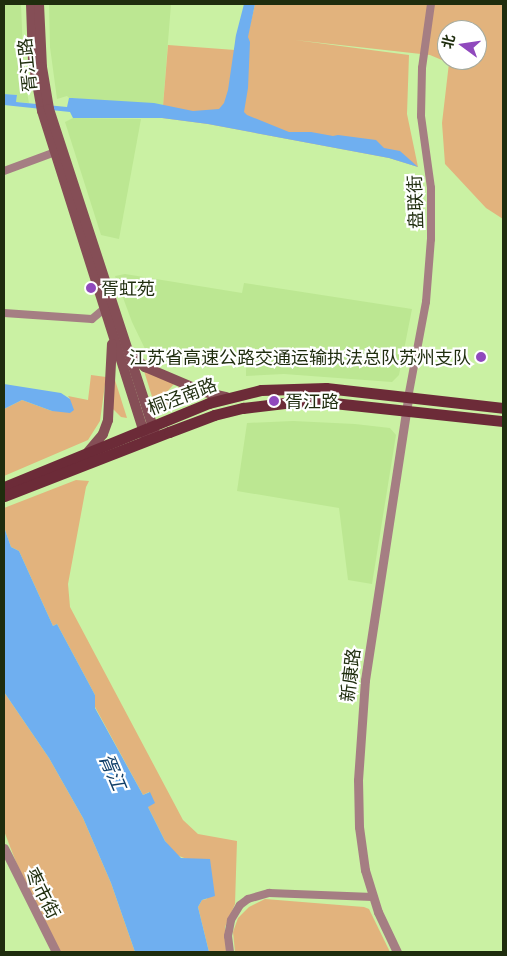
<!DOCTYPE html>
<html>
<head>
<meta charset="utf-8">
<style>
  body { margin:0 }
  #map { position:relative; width:507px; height:956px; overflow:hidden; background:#caf1a3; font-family:"Noto Serif","Noto Sans SC",serif }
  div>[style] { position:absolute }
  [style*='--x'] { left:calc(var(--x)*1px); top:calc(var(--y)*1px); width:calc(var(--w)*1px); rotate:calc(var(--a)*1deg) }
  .built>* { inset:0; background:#bce792 }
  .green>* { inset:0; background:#e2b37d }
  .water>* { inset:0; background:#6faff0 }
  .minor>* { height:8px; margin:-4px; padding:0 4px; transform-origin:4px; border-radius:4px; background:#a57e83 }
  .tertiary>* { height:9px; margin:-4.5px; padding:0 4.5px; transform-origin:4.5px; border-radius:4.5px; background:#a57e83 }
  .secondary>* { height:10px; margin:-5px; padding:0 5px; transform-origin:5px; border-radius:5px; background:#854e56 }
  .primary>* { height:11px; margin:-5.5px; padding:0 5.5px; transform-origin:5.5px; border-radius:5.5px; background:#6c2b38 }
  .dots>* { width:14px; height:14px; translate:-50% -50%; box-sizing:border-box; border:2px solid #fff; border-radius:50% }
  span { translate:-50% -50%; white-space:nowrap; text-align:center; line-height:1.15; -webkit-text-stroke:4.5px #fff; paint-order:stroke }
  .street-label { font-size:18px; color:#1f2d0e }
  .poi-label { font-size:18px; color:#1f2d0e }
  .left { translate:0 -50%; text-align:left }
  .right { translate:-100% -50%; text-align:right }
  .water-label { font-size:19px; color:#113f69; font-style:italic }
  .frame { position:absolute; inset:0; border:5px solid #1f2d0e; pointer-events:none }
  .north { position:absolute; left:437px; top:20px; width:50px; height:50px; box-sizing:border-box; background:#fff; border:1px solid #a5ab9f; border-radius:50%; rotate:284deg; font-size:14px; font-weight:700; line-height:20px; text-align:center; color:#1f2d0e }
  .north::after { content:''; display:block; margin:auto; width:18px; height:22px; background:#9049bd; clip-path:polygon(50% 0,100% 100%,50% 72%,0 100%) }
</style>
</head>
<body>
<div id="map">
  <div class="built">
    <i style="clip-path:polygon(4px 4px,21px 4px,24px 76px,29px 103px,16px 102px,17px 95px,4px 94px)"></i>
    <i style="clip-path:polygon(49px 4px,171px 4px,163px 105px,69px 98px,67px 96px,57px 99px,50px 47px)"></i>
    <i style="clip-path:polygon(73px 118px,141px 119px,119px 239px,101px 235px,65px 122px)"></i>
    <i style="clip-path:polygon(125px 274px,242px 293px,244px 283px,412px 309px,399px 375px,392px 382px,284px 374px,246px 376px,246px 366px,173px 365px,147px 353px,132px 322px,115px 276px)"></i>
    <i style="clip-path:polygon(293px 421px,355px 424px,390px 428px,396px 435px,372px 584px,348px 580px,339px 508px,237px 491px,247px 423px)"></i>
  </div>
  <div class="green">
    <i style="clip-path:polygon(evenodd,255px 4px,503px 4px,503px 219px,486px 208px,445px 164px,442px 123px,449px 63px,430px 55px,295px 40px,409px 55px,407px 114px,418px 167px,389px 158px,208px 124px,162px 118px,168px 45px,235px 50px,236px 35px,248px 34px,255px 4px,447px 30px,477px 30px,477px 60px,447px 60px,447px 30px)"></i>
    <i style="clip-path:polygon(144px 371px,174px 384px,156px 404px,154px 403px)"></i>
    <i style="clip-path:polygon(91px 375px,106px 377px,100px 421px,88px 440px,4px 476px,4px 409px,22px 400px,52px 411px,70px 399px,68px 396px,88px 400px)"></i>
    <i style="clip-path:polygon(114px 380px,115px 380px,127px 418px,121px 417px,112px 408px)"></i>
    <i style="clip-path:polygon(180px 386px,196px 395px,162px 408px,162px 407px)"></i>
    <i style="clip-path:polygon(76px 480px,89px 481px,86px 487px,68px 584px,70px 607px,183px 820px,198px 834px,237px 841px,235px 904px,225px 927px,226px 952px,209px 952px,198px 907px,202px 900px,207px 899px,187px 859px,176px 855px,165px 841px,148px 807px,149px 792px,143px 795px,95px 707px,95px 695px,57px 624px,53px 626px,19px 551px,11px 547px,4px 527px,4px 508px)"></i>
    <i style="clip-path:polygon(4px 692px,49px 758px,83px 818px,111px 883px,135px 952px,59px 952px,23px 880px,4px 831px)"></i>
    <i style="clip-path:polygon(265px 899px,364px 907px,369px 909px,390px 952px,235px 952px,233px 932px,238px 918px,249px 907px)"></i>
  </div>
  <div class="water">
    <i style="clip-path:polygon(244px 4px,255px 4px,248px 37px,250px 42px,248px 88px,244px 112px,247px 115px,289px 132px,311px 132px,333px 136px,338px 135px,376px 140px,384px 148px,400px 151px,418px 167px,389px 158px,208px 124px,162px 118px,73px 118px,70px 112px,4px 105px,4px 94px,17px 95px,16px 102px,67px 107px,69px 98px,72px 98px,154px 103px,193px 111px,219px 109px,224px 103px,228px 90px,236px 35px)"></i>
    <i style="clip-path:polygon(4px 384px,61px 393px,70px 399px,74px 410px,70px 413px,52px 411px,22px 400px,4px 409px)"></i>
    <i style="clip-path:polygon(4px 527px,11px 547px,19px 551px,53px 626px,57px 624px,95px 695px,95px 708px,143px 795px,150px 792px,155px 803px,148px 807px,165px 841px,181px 858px,210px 859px,215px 896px,202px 900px,198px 907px,209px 952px,135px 952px,111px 883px,83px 818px,49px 758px,4px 692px)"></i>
  </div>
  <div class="minor">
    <i style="--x:4;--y:171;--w:54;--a:-20.4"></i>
    <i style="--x:4;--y:313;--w:88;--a:3.9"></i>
    <i style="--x:92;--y:319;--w:17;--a:-40"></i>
    <i style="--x:408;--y:398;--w:98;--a:-79.4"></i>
    <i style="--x:426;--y:302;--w:63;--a:-85.5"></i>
    <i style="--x:431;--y:239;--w:51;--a:-90"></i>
    <i style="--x:431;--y:188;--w:73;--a:-97.9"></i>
    <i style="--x:421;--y:116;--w:48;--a:-88.8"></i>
    <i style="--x:422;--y:68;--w:65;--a:-82"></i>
    <i style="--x:230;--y:952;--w:16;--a:-97"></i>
    <i style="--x:228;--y:936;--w:16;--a:-79"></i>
    <i style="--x:231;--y:920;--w:17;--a:-59"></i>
    <i style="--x:240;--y:905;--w:10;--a:-37"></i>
    <i style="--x:248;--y:899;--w:22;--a:-16"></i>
    <i style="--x:269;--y:893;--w:104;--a:2.2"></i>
  </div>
  <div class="tertiary">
    <i style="--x:4;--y:848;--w:116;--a:63.4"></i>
    <i style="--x:397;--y:952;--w:44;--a:-115.4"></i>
    <i style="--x:378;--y:912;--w:44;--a:-107.2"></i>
    <i style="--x:365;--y:870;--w:43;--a:-97.9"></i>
    <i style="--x:359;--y:827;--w:47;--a:-91.2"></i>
    <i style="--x:358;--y:780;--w:100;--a:-86"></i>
    <i style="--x:365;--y:680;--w:285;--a:-81.3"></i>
  </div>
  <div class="secondary">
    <i style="--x:31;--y:4;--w:57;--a:88"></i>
    <i style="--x:33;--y:61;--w:51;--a:79.8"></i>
    <i style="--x:42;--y:111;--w:341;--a:72.4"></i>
    <i style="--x:39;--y:4;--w:63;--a:87.3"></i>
    <i style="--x:42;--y:67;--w:43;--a:80.5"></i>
    <i style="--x:49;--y:109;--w:341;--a:71.9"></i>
    <i style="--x:132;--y:355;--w:18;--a:43"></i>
    <i style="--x:145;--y:367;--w:64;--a:23"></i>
    <i style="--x:204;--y:392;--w:23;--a:13"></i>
    <i style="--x:88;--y:452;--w:23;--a:-50"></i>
    <i style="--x:103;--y:434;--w:15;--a:-70"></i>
    <i style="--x:108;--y:420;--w:76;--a:-87"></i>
  </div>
  <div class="primary">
    <i style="--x:4;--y:487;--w:222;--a:-22.3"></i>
    <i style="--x:209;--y:403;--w:54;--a:-14"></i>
    <i style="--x:261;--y:390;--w:65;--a:-1.8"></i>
    <i style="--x:326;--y:388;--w:178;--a:6.4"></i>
    <i style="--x:4;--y:496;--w:177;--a:-21.2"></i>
    <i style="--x:169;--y:432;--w:48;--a:-20.7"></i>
    <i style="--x:214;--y:415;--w:30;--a:-14"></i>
    <i style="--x:243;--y:408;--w:42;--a:-6.8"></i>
    <i style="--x:285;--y:403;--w:39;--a:-1"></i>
    <i style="--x:324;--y:402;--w:180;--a:6.1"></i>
  </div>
  <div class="dots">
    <i style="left:91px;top:288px;background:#9049bd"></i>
    <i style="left:481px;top:357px;background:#9049bd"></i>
    <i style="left:274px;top:401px;background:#9049bd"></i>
  </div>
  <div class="street-label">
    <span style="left:27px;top:65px;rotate:-96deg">胥江路</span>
    <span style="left:415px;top:202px;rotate:-92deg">盘联街</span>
    <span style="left:182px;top:396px;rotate:-21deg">桐泾南路</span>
    <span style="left:350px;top:675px;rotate:-83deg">新康路</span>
    <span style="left:43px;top:893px;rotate:63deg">枣市街</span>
  </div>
  <div class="poi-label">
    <span class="left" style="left:101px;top:288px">胥虹苑</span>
    <span class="right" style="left:471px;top:357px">江苏省高速公路交通运输执法总队苏州支队</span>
    <span class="left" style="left:285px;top:401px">胥江路</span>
  </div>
  <div class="water-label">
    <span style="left:112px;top:772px;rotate:67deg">胥江</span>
  </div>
  <div class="frame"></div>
  <div class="north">北</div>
</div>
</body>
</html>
